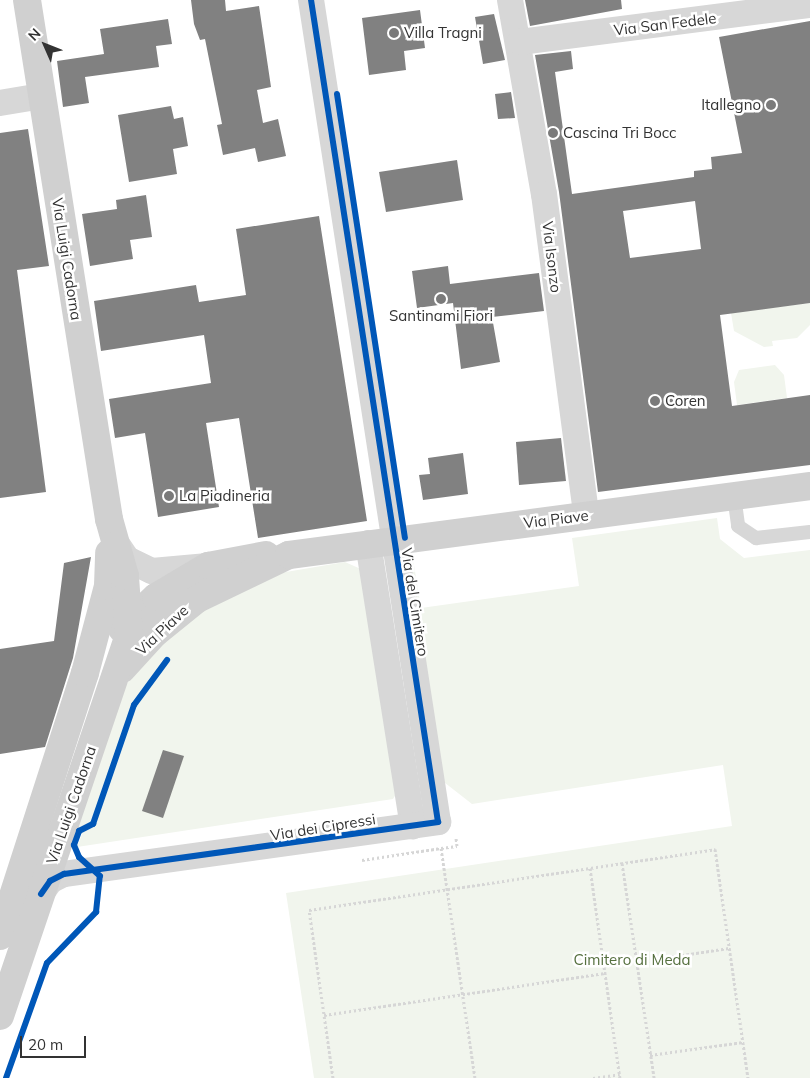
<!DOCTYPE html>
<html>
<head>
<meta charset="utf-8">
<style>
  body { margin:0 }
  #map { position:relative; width:810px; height:1078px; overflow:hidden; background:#fff; font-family:Mulish,sans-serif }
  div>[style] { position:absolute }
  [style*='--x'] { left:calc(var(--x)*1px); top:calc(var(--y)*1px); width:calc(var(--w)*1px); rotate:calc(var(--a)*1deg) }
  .green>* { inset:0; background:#f1f5ed }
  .building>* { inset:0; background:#818181 }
  .path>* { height:3px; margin-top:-1.5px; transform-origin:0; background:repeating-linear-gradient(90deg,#d6d6d6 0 2.5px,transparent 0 5px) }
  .lane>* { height:14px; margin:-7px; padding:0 7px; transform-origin:7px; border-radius:7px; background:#d7d7d7 }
  .street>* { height:26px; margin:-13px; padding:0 13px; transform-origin:13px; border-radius:13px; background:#d7d7d7 }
  .secondary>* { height:28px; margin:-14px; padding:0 14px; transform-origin:14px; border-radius:14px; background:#d0d0d0 }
  .cycleway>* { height:6px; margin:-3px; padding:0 3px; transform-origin:3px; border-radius:3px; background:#0057b8 }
  .dots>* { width:14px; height:14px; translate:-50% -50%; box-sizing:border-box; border:2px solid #fff; border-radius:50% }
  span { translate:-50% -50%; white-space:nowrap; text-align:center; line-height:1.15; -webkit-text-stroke:5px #fff; paint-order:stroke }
  .street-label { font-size:15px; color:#333 }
  .poi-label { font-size:15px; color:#333 }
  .left { translate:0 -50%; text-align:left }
  .right { translate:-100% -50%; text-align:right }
  .park-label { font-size:15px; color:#56703f }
  .north { position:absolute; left:20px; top:20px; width:50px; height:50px; -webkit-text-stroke:4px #fff; paint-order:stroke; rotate:314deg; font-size:14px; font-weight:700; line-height:20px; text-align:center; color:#333 }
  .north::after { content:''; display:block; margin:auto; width:18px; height:22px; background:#333; clip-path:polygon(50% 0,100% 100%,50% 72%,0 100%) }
  .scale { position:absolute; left:20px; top:1036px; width:66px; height:22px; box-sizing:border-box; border:2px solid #333; border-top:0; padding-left:6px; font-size:15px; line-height:18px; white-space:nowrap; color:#333; -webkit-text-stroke:4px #fff; paint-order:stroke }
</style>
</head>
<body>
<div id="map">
  <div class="green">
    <i style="clip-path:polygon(810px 303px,810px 325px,797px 338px,772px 341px,773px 346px,764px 347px,734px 331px,731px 313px)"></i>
    <i style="clip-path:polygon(775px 365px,784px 375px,787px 398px,737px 405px,734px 382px,739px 370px)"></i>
    <i style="clip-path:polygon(717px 518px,720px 539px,744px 558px,810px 550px,810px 1078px,314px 1078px,286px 893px,732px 826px,723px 765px,472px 804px,440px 779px,405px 570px,413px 559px,421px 608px,579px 586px,572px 538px)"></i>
    <i style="clip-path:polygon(345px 562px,363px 570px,398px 791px,393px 799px,77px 847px,82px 834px,74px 832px,124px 689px,137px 666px,178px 625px,274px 574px)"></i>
  </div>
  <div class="building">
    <i style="clip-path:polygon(191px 0,225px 0,226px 11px,259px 6px,271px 87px,257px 90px,263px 123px,278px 119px,286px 156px,258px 162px,255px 148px,223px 155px,217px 125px,222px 124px,205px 39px,200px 40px,194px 24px)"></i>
    <i style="clip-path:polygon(525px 0,621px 0,622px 9px,530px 26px)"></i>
    <i style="clip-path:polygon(420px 10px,425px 48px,404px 51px,406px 70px,369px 75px,362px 18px)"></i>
    <i style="clip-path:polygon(494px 14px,505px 60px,483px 64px,475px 17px)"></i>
    <i style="clip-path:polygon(168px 19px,172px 44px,156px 46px,159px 67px,85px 77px,89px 103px,63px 107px,57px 61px,104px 54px,100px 29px)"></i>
    <i style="clip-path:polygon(evenodd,810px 21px,810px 303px,720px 315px,732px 406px,810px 395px,810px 465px,598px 492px,559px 192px,535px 55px,571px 51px,573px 69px,555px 72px,572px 194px,694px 177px,694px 171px,712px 169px,711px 157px,742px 153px,719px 37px,810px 21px,695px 201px,701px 249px,630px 258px,623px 211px,695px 201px)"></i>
    <i style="clip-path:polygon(511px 92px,515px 118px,498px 119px,495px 94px)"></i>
    <i style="clip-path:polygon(171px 106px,174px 119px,183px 117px,188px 146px,173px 149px,177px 174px,129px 182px,118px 115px)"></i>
    <i style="clip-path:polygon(28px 129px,49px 266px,17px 270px,46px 492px,0 498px,0 133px)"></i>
    <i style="clip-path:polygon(457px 160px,463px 200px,386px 212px,379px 172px)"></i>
    <i style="clip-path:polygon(146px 195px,152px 237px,130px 240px,133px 259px,90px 266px,82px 214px,117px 209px,116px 200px)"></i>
    <i style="clip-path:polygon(319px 216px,367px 521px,258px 538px,239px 418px,206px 423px,219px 507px,158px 517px,145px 433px,115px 438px,109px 399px,211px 383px,204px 335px,101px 351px,94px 301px,196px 285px,199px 302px,246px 295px,236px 229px)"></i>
    <i style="clip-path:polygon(448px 266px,450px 284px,539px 273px,544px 311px,492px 317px,500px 362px,461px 369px,453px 303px,417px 308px,412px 271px)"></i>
    <i style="clip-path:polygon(561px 438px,566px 481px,519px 485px,516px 442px)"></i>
    <i style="clip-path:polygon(463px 453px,468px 494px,423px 500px,419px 475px,430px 474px,428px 458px)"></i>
    <i style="clip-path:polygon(91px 557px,73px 658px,45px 747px,0 754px,0 649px,54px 641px,64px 563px)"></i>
    <i style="clip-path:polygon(163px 750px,184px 756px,163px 818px,142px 811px)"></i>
  </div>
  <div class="path">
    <i style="--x:441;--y:848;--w:16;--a:-7"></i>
    <i style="--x:457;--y:846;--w:8;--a:-97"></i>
    <i style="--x:362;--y:860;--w:80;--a:-8.6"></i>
    <i style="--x:441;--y:848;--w:232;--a:81.6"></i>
    <i style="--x:622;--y:863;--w:217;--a:81.5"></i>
    <i style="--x:590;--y:868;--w:212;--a:81.9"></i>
    <i style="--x:637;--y:962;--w:93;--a:-8.7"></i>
    <i style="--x:324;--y:1015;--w:284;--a:-8.5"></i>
    <i style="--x:650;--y:1055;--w:94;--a:-8"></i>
    <i style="--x:333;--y:1078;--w:170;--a:-98.1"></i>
    <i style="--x:309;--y:910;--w:411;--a:-8.5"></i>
    <i style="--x:715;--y:849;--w:231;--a:81.8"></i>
    <i style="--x:593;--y:1078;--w:27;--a:-8"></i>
  </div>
  <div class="lane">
    <i style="--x:734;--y:496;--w:30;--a:82"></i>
    <i style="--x:738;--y:526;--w:22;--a:34"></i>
    <i style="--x:756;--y:538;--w:54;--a:-6.3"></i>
  </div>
  <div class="street">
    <i style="--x:510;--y:0;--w:197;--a:80.1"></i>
    <i style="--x:544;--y:194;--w:324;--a:82.5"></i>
    <i style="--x:520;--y:42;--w:292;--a:-7.3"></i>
    <i style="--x:0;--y:103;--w:43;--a:-9.5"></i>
    <i style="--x:115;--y:541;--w:22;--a:56"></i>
    <i style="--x:127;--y:559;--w:28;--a:26"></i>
    <i style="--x:152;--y:571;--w:56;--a:-5.1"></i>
    <i style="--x:368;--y:543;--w:287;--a:81"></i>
    <i style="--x:41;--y:894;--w:16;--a:-55"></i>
    <i style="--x:50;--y:881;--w:16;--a:-27"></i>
    <i style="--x:64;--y:874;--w:378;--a:-7.9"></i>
    <i style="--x:438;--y:822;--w:832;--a:-98.78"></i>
  </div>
  <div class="secondary">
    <i style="--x:122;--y:629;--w:47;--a:-43.3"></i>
    <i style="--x:156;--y:597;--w:61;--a:-30.8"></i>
    <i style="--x:208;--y:566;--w:59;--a:-10.7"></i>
    <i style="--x:122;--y:669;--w:49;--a:-47.5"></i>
    <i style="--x:155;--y:633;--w:54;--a:-39"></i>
    <i style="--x:197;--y:599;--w:102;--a:-25.6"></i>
    <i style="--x:289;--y:555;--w:526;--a:-7.54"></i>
    <i style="--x:0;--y:936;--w:276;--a:-72.1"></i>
    <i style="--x:85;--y:673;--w:90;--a:-75.2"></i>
    <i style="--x:108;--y:586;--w:33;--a:-88"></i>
    <i style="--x:0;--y:1016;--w:402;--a:-71.3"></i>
    <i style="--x:129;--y:635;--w:59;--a:-93.9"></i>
    <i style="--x:125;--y:576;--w:59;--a:-105.7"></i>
    <i style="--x:109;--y:519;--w:525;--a:-98.98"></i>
  </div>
  <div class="cycleway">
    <i style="--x:337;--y:94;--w:449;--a:81.3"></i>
    <i style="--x:41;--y:894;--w:16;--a:-55"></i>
    <i style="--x:50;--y:881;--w:16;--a:-27"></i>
    <i style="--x:64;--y:874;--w:378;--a:-7.9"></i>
    <i style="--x:438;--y:822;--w:832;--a:-98.78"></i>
    <i style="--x:6;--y:1078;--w:122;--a:-70.4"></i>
    <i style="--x:47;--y:963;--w:71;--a:-46.1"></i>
    <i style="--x:96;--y:912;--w:36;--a:-84"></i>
    <i style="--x:100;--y:876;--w:28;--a:-138"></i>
    <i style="--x:79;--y:857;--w:13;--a:-113"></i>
    <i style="--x:74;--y:845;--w:15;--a:-70"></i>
    <i style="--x:79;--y:831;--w:16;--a:-27"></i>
    <i style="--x:93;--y:824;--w:126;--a:-71"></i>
    <i style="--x:134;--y:705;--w:56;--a:-53.7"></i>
  </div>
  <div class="dots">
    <i style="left:394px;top:33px;background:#7a7a7a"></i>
    <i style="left:771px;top:105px;background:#7a7a7a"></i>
    <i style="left:553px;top:133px;background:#7a7a7a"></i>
    <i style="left:441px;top:299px;background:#7a7a7a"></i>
    <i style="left:655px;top:401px;background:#7a7a7a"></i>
    <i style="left:169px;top:496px;background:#7a7a7a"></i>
  </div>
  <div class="street-label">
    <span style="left:665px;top:24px;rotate:-7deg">Via San Fedele</span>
    <span style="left:552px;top:257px;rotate:83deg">Via Isonzo</span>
    <span style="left:67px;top:259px;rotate:81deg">Via Luigi Cadorna</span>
    <span style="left:556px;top:519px;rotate:-7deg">Via Piave</span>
    <span style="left:415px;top:602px;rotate:81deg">Via del Cimitero</span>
    <span style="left:162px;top:630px;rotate:-43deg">Via Piave</span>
    <span style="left:71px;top:805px;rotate:-71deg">Via Luigi Cadorna</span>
    <span style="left:323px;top:827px;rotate:-9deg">Via dei Cipressi</span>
  </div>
  <div class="poi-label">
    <span class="left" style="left:404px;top:33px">Villa Tragni</span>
    <span class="right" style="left:761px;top:105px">Itallegno</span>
    <span class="left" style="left:563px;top:133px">Cascina Tri Bocc</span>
    <span style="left:441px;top:316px">Santinami Fiori</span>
    <span class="left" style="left:665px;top:401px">Coren</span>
    <span class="left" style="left:179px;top:496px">La Piadineria</span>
  </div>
  <div class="park-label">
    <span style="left:632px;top:960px">Cimitero di Meda</span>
  </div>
  <div class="north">N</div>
  <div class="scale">20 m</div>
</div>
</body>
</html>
